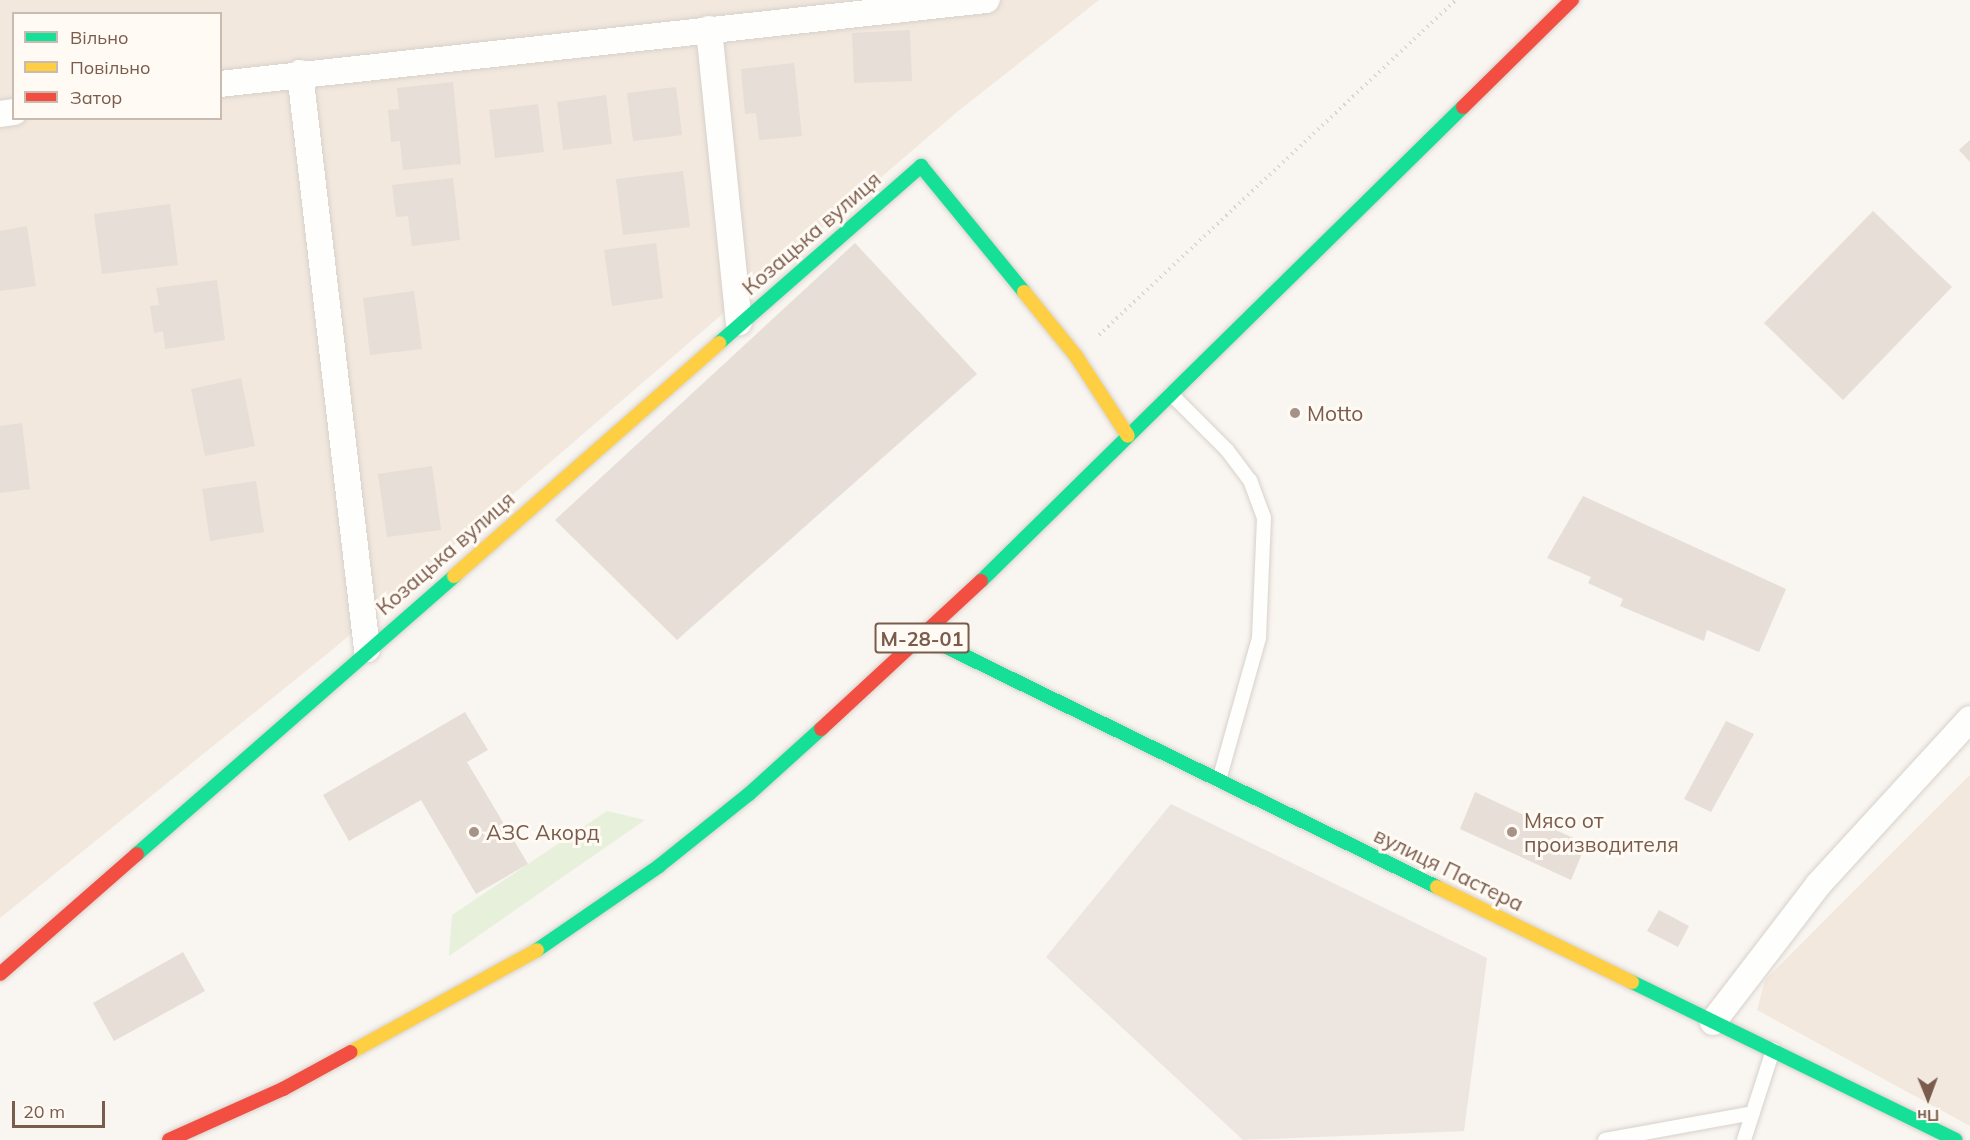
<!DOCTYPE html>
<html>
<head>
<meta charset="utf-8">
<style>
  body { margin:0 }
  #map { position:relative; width:1970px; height:1140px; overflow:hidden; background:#f9f5f0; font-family:Mulish,sans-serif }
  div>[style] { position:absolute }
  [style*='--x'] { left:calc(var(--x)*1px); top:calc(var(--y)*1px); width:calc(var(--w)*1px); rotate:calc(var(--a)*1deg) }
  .residential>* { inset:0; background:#f2e8de }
  .industrial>* { inset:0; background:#ede5e0 }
  .green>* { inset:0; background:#e7f0db }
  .building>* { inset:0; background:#e6ded7 }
  .path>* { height:4px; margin-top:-2px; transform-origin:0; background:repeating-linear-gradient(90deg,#dcd5d0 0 1.5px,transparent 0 6px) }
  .roads { filter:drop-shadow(0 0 2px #d7d1cb) drop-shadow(0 0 2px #d7d1cb) }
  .lane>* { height:14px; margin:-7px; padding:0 7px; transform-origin:7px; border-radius:7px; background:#fefefd }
  .street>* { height:26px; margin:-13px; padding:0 13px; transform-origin:13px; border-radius:13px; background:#fefefd }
  .fast>* { height:14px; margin:-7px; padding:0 7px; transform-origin:7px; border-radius:7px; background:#16e098 }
  .slow>* { height:14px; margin:-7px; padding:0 7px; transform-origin:7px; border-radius:7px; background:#ffcf43 }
  .jam>* { height:14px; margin:-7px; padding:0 7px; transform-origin:7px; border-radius:7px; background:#f24e42 }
  .dots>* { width:16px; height:16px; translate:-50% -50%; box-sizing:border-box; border:3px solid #fffaf3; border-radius:50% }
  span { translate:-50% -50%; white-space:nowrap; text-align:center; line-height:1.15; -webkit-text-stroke:6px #fffaf3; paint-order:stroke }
  .shield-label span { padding:2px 4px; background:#fffaf3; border:2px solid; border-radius:4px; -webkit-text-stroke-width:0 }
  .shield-label { font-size:20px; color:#7a5c4d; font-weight:700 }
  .street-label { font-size:21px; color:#7a5c4d }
  .poi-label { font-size:21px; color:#7a5c4d }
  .left { translate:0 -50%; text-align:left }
  .legend { position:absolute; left:12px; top:12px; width:210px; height:108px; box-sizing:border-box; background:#fffaf3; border:2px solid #cabbb1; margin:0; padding:8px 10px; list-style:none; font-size:18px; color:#7a5c4d }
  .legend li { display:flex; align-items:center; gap:12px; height:30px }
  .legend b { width:30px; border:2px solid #cabbb1 }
  .north { position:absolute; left:1898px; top:1068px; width:60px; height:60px; -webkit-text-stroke:4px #fffaf3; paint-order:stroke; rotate:179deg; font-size:16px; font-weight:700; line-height:24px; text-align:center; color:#7a5c4d }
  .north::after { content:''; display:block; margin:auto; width:21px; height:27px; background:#7a5c4d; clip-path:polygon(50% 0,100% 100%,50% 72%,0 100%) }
  .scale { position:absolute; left:12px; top:1101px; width:93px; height:27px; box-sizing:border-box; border:3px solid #7a5c4d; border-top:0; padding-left:8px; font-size:18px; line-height:21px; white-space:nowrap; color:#7a5c4d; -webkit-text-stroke:4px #fffaf3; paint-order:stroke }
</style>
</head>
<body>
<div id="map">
  <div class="residential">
    <i style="clip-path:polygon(evenodd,0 0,1099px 0,957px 112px,332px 650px,0 918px,0 0,14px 14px,220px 14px,220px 118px,14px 118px,14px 14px)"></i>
    <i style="clip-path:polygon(1970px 775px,1970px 1126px,1757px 1010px,1765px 980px)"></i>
  </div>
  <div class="industrial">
    <i style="clip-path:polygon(1171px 804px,1487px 958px,1464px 1131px,1243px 1140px,1046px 957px)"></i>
  </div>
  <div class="green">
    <i style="clip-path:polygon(607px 811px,645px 820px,449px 956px,452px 915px)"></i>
  </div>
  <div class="building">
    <i style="clip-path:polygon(910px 30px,912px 81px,854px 83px,852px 33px)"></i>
    <i style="clip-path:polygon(794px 63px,802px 136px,759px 140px,756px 113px,745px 114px,741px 69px)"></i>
    <i style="clip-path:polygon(453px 82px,461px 164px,403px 170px,400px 141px,391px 142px,388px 110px,399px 109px,397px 88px)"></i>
    <i style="clip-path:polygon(676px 87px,682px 135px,633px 141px,627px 93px)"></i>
    <i style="clip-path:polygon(606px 95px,612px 144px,563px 150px,557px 102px)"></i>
    <i style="clip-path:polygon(538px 104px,544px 152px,495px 158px,489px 110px)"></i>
    <i style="clip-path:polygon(1970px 140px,1970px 162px,1959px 150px)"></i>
    <i style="clip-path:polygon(683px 171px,690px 227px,623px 235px,616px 179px)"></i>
    <i style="clip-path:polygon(453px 178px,460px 240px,412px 246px,408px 216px,396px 217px,392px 185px)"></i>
    <i style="clip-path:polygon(170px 204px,178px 265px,102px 274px,94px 214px)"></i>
    <i style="clip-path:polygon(1873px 211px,1952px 287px,1843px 400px,1764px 323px)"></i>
    <i style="clip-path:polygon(27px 226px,36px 286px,0 291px,0 231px)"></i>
    <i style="clip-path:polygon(656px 243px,663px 298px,612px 306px,604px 250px)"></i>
    <i style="clip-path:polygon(855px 243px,977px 374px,677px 640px,555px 520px)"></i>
    <i style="clip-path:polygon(217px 280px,225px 340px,165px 349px,163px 331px,154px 333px,150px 306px,159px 305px,156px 288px)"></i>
    <i style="clip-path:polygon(414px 291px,422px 349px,370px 355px,363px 298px)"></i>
    <i style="clip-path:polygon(241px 378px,255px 446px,205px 456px,191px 389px)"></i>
    <i style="clip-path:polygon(22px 423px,30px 489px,0 493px,0 426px)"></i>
    <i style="clip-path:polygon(432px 466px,441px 530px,387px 537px,378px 474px)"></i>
    <i style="clip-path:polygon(256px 481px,264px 532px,210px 541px,202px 489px)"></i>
    <i style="clip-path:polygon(1583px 496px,1786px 589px,1759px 652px,1707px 630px,1704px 641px,1620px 606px,1623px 599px,1588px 583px,1591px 577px,1547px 558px)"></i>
    <i style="clip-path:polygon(465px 712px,488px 750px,467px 762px,528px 864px,476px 894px,421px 800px,349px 841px,323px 795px)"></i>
    <i style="clip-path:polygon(1726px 721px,1754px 734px,1711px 812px,1684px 799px)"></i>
    <i style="clip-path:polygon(1475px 792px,1586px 844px,1571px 880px,1460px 829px)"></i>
    <i style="clip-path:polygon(1659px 910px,1689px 926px,1678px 947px,1647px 931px)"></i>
    <i style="clip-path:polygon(183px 952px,205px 991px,114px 1041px,93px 1003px)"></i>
  </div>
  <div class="path">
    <i style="--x:1099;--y:335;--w:490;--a:-43.2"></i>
  </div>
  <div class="roads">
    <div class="lane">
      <i style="--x:1171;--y:394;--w:79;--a:45"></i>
      <i style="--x:1227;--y:450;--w:38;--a:53"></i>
      <i style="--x:1250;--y:480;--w:40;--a:69.8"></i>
      <i style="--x:1264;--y:518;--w:120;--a:92.4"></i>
      <i style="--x:1259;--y:638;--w:148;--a:105.7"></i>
      <i style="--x:1605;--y:1140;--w:150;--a:-10.3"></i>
      <i style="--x:1744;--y:1140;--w:95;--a:-72.1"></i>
    </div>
    <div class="street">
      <i style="--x:709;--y:29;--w:295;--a:84.2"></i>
      <i style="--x:300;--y:73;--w:580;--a:83.37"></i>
      <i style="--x:220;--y:84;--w:771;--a:-6.26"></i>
      <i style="--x:0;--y:114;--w:14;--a:-8"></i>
      <i style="--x:1713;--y:1022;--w:173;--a:-52.5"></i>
      <i style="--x:1818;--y:885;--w:225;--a:-47.5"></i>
    </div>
    <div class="fast">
      <i style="--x:719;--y:343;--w:269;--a:-41.2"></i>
      <i style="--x:921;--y:166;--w:163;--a:50.7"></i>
      <i style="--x:981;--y:581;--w:676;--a:-44.52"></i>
      <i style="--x:924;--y:636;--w:571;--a:26.07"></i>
      <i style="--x:137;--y:854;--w:422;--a:-41.2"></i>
      <i style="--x:537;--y:950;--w:148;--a:-34.5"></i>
      <i style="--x:659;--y:866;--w:115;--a:-38.7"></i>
      <i style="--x:749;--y:794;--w:97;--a:-42.1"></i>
      <i style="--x:1632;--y:982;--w:360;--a:26"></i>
    </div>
    <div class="slow">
      <i style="--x:1024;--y:292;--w:82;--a:50.9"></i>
      <i style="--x:1076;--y:356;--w:95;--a:57"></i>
      <i style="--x:454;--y:576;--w:353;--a:-41.3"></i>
      <i style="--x:1437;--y:887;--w:217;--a:26"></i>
      <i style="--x:351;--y:1052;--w:212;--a:-28.7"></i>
    </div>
    <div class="jam">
      <i style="--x:1463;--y:107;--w:153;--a:-44.5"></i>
      <i style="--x:821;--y:729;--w:218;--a:-42.8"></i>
      <i style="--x:0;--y:974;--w:182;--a:-41.2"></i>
      <i style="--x:169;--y:1140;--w:125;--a:-24.1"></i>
      <i style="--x:283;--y:1089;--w:77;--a:-28.6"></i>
    </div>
  </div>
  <div class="dots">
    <i style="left:1295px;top:413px;background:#a69286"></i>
    <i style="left:474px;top:832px;background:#a69286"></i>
    <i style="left:1512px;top:832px;background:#a69286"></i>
  </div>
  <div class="shield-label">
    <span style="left:922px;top:638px">М-28-01</span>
  </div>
  <div class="street-label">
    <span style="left:811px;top:233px;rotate:-41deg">Козацька вулиця</span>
    <span style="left:445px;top:553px;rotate:-41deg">Козацька вулиця</span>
    <span style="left:1449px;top:869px;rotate:26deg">вулиця Пастера</span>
  </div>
  <div class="poi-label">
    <span class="left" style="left:1307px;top:413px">Motto</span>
    <span class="left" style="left:1524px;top:832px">Мясо от<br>производителя</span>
    <span class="left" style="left:486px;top:832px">АЗС Акорд</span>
  </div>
  <ul class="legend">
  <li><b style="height:8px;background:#16e098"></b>Вільно</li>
  <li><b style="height:8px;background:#ffcf43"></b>Повільно</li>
  <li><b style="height:8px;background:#f24e42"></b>Затор</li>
  </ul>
  <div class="north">Пн</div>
  <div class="scale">20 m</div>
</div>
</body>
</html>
